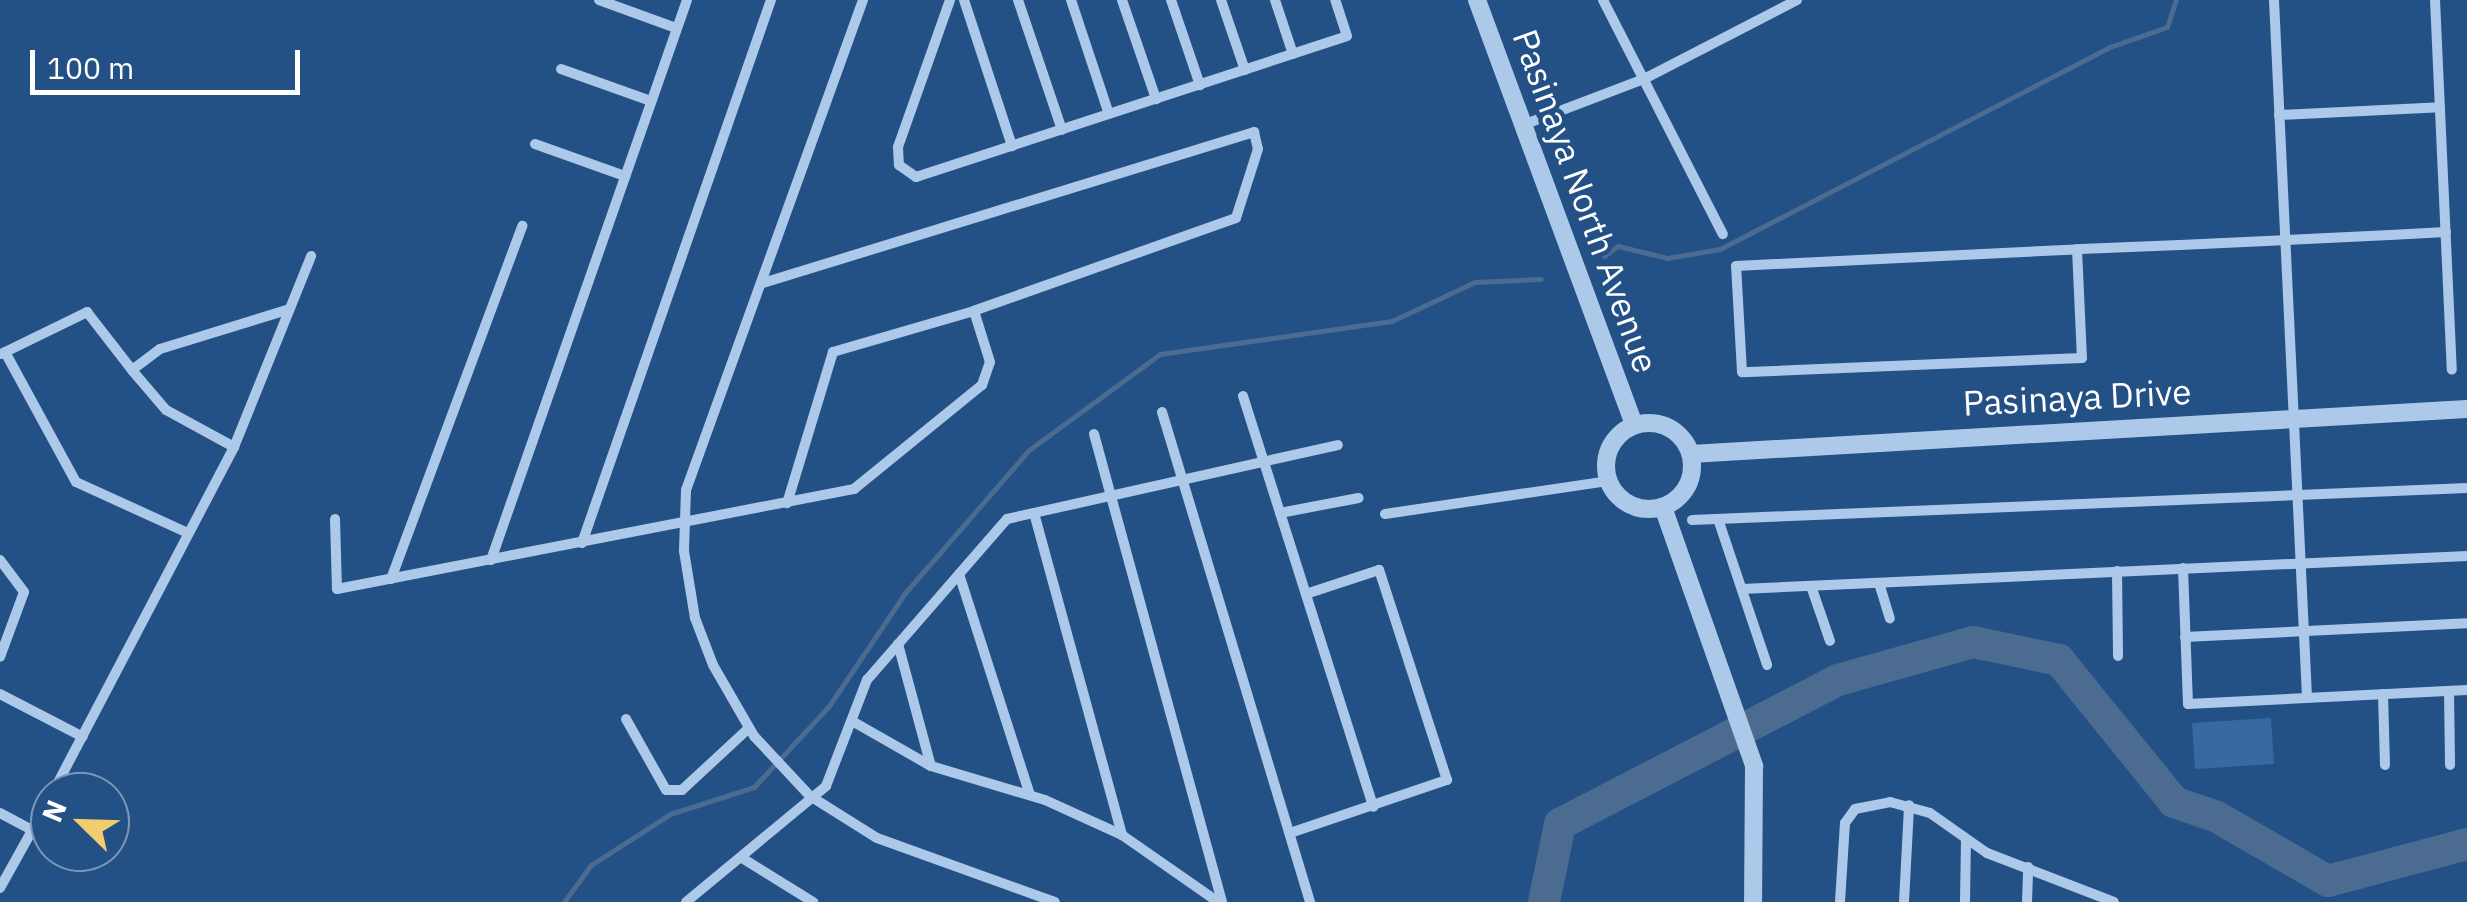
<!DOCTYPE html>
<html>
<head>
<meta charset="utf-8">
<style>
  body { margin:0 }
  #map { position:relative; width:2467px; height:902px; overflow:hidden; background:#235085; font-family:"IBM Plex Sans",sans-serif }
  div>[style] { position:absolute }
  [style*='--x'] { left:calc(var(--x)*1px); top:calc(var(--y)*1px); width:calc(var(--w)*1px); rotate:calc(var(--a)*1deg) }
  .green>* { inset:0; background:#376aa2 }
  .stream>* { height:5px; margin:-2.5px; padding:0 2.5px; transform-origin:2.5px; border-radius:2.5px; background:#4c6b91 }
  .river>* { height:32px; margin:-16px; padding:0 16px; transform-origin:16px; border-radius:16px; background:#4c6b91 }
  .minor>* { height:10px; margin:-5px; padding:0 5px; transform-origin:5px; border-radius:5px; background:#adc9e9 }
  .tertiary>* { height:18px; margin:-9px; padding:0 9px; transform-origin:9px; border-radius:9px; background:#adc9e9 }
  .tertiary>.ring { margin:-9px; padding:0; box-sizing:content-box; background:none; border:18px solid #adc9e9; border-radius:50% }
  span { translate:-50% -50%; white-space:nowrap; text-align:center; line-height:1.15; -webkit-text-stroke:9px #235085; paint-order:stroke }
  .street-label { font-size:35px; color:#fff }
  .north { position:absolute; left:30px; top:772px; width:100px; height:100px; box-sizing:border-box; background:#235085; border:2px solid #7b96b6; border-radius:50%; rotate:293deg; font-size:28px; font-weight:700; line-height:40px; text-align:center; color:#fff }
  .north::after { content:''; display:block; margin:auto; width:35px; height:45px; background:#f4cc70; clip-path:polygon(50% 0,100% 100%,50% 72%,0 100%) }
  .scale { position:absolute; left:30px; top:50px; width:270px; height:45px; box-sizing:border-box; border:5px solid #fff; border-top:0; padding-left:12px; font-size:30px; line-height:35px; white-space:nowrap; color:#fff; -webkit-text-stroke:8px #235085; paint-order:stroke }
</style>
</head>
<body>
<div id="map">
  <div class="green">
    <i style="clip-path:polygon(2271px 718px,2274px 764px,2195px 769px,2192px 723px)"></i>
  </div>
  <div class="stream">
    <i style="--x:1604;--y:256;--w:17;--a:-36"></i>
    <i style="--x:1618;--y:246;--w:50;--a:13.8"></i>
    <i style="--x:1667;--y:258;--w:54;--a:-9.6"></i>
    <i style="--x:1720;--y:249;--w:439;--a:-27.4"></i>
    <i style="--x:2110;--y:47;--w:60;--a:-19.3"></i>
    <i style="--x:2167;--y:27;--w:28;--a:-72"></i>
    <i style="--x:564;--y:902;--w:46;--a:-53.9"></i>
    <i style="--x:591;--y:865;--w:94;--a:-32.8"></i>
    <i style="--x:670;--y:814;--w:88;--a:-17.8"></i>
    <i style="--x:754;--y:787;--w:110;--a:-47.2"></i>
    <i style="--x:829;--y:706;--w:136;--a:-56.1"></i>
    <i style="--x:905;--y:593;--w:189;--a:-49.1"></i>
    <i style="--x:1029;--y:450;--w:162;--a:-36.2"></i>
    <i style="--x:1160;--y:354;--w:234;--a:-8.1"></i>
    <i style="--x:1392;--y:321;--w:92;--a:-25.2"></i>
    <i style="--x:1475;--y:282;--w:66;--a:-2.6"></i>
  </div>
  <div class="river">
    <i style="--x:1544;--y:902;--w:80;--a:-78.4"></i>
    <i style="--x:1560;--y:824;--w:313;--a:-27.4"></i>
    <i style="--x:1838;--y:680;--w:140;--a:-15.7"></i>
    <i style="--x:1973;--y:642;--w:88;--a:11.8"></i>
    <i style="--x:2059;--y:660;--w:183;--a:51"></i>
    <i style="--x:2174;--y:802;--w:46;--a:19.2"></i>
    <i style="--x:2217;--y:817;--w:128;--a:30"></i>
    <i style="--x:2328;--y:881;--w:144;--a:-14.9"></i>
  </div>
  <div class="minor">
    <i style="--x:599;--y:0;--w:82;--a:20"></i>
    <i style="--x:863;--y:0;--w:521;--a:109.86"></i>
    <i style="--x:686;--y:490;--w:61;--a:91.9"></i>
    <i style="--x:684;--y:551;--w:68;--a:80.7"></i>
    <i style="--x:695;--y:618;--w:50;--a:69"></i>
    <i style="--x:713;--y:665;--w:82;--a:60"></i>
    <i style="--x:754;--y:736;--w:82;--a:47"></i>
    <i style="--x:810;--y:796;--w:79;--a:32.1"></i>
    <i style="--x:877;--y:838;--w:189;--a:19.8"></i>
    <i style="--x:950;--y:0;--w:156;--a:109.5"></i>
    <i style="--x:898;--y:147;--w:18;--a:87"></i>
    <i style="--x:899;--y:165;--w:21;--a:35"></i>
    <i style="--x:916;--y:177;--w:453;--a:-18.1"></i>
    <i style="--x:1347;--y:36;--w:38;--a:-108"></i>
    <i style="--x:964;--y:0;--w:154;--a:71.8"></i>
    <i style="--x:1018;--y:0;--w:137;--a:71.3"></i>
    <i style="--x:1071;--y:0;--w:120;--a:71.6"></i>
    <i style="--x:1122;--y:0;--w:105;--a:71"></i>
    <i style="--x:1171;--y:0;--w:90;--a:71.2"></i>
    <i style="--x:1221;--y:0;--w:74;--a:71.1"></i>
    <i style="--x:1275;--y:0;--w:57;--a:71.6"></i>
    <i style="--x:1603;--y:0;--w:263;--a:62.9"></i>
    <i style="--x:2274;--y:0;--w:698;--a:87.29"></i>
    <i style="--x:2435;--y:0;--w:370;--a:87.4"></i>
    <i style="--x:561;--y:69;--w:96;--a:19.6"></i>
    <i style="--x:2279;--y:115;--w:161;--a:-2.8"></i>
    <i style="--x:1523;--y:125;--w:129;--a:-20.8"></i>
    <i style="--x:1644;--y:79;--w:172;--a:-27.3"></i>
    <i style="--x:535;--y:144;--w:96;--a:19.6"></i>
    <i style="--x:2077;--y:249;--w:109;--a:87.4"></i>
    <i style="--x:2082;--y:358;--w:340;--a:177.6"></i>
    <i style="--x:1742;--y:372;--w:106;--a:-93.2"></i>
    <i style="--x:1736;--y:266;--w:345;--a:-2.8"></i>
    <i style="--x:2081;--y:249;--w:49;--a:-2.3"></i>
    <i style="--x:2130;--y:247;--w:50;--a:-2.3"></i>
    <i style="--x:2180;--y:245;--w:210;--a:-2.7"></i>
    <i style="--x:2390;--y:235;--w:56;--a:-3.1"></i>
    <i style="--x:763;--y:283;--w:514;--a:-17.09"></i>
    <i style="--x:1254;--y:132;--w:17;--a:77"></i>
    <i style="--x:1258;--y:149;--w:72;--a:107.7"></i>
    <i style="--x:1236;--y:218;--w:278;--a:160.5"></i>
    <i style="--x:974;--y:311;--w:147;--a:163.8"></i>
    <i style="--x:833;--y:352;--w:158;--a:106.9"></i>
    <i style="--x:5;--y:352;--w:148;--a:61.4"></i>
    <i style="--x:76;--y:482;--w:123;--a:24.5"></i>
    <i style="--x:1;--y:354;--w:96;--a:-26"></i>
    <i style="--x:87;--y:312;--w:73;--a:52.2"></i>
    <i style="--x:1243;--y:396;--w:431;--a:72.4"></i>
    <i style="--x:1162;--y:412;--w:512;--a:73.19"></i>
    <i style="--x:1094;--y:434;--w:485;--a:74.7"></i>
    <i style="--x:234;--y:447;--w:77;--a:-151.4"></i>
    <i style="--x:166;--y:410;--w:52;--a:-130.4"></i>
    <i style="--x:132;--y:370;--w:35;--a:-37"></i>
    <i style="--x:160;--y:349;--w:133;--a:-17.1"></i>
    <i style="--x:1034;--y:513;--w:334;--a:74.7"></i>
    <i style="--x:1280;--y:513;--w:80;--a:-10.8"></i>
    <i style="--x:1385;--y:514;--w:225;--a:-8.4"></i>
    <i style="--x:335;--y:519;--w:70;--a:88.4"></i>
    <i style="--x:337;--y:589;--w:527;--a:-10.95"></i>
    <i style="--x:854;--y:489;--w:165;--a:-39.1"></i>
    <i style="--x:982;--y:385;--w:24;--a:-71"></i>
    <i style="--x:990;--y:362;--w:53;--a:-107.4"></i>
    <i style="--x:1718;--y:519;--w:154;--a:71.4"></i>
    <i style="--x:1692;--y:520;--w:776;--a:-2.36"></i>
    <i style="--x:582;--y:543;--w:575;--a:-70.81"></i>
    <i style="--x:0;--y:560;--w:40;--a:53"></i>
    <i style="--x:24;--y:592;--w:69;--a:110.3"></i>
    <i style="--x:491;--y:560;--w:593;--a:-70.71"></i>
    <i style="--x:2183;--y:568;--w:136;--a:87.9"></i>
    <i style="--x:2188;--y:704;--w:279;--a:-2.9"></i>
    <i style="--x:2117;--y:571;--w:85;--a:89.3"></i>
    <i style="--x:959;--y:574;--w:232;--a:72.2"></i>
    <i style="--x:391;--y:579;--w:377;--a:-69.6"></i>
    <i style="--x:1879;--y:583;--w:37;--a:73"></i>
    <i style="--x:1811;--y:586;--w:58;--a:70.9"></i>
    <i style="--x:1742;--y:589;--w:726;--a:-2.61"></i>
    <i style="--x:2185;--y:637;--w:282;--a:-2.8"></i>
    <i style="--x:898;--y:644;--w:126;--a:74.9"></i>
    <i style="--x:2449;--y:691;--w:74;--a:89.2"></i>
    <i style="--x:0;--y:694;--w:93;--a:27.4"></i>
    <i style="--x:2383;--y:694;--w:71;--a:88.4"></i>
    <i style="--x:626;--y:719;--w:81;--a:60.6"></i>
    <i style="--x:666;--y:790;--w:16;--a:0"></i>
    <i style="--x:682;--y:790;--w:91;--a:-42.8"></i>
    <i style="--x:852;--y:721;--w:91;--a:29.7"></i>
    <i style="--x:931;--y:766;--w:119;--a:16.6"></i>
    <i style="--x:1045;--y:800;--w:85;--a:24.4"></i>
    <i style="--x:1122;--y:835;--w:117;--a:34.9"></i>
    <i style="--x:53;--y:792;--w:390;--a:-62.3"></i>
    <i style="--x:234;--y:447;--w:206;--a:-68"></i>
    <i style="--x:0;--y:813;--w:36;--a:28"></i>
    <i style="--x:1290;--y:833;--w:166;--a:-18.7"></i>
    <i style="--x:1447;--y:780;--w:221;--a:-107.9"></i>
    <i style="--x:1379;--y:570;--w:77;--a:161.8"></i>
    <i style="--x:742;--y:858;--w:84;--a:31.8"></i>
    <i style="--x:0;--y:888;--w:103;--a:-60.9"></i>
    <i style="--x:686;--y:902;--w:182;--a:-39.6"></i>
    <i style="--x:826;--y:786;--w:114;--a:-68.9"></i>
    <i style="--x:867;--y:680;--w:213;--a:-49"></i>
    <i style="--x:1007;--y:519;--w:339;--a:-12.6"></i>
    <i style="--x:1840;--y:902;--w:79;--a:-86.4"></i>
    <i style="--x:1845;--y:823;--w:17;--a:-54"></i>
    <i style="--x:1855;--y:809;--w:36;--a:-11"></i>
    <i style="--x:1890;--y:802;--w:41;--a:15.4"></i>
    <i style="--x:1930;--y:813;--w:70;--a:35.1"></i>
    <i style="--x:1987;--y:853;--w:136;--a:21.1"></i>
    <i style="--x:1904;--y:902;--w:97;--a:-87"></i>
    <i style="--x:1965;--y:902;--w:63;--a:-89.1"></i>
    <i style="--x:2027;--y:902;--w:35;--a:-88"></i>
  </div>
  <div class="tertiary">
    <i style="--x:1477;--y:0;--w:453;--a:69.7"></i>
    <i class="ring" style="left:1606px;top:423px;width:68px;height:68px"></i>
    <i style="--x:1691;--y:454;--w:777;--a:-3.32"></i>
    <i style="--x:1663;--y:507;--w:275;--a:70.6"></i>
    <i style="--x:1754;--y:766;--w:136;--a:90.4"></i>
  </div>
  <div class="street-label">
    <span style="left:1586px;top:201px;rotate:70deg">Pasinaya North Avenue</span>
    <span style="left:2077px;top:397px;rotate:-3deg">Pasinaya Drive</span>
  </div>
  <div class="north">N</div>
  <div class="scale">100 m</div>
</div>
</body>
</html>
